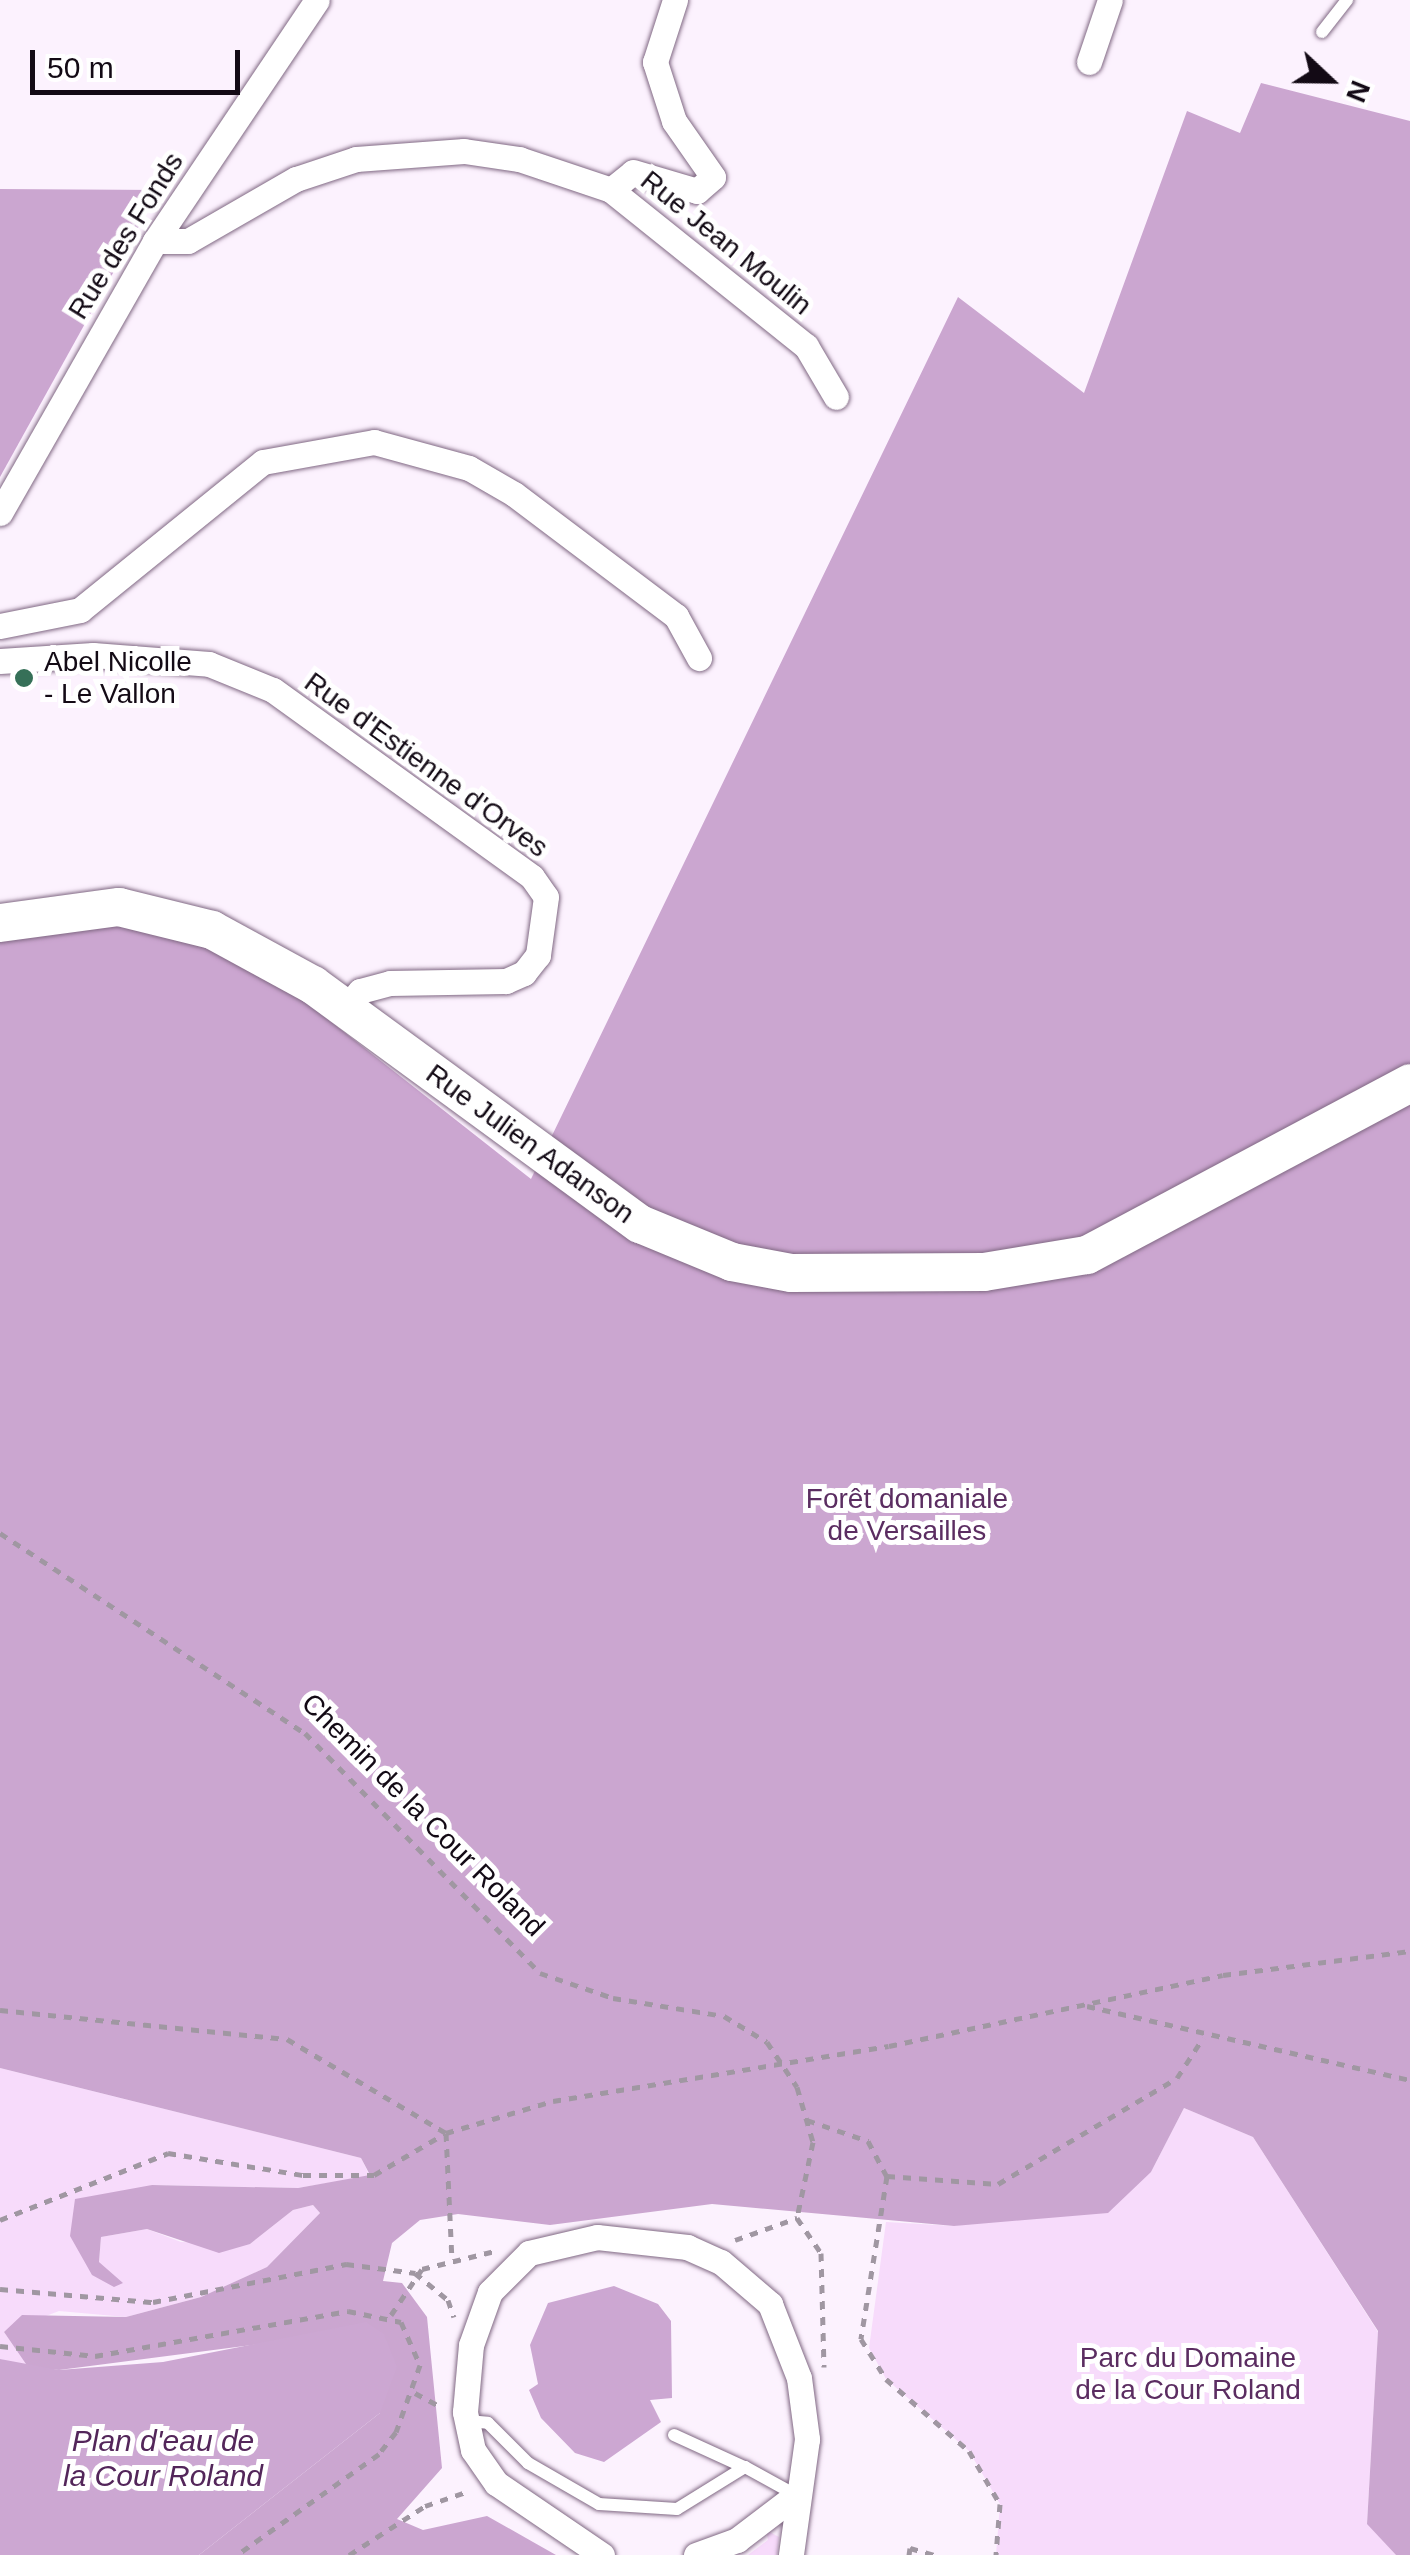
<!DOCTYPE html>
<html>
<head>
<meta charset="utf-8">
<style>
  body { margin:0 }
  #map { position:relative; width:1410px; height:2555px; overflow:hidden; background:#fcf2fe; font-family:Helvetica,sans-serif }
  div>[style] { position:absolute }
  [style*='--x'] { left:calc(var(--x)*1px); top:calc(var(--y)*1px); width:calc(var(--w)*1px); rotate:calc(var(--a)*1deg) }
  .green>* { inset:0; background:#f7dbfb }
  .forest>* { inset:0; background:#cba6d0 }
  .water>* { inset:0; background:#cca7d2 }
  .path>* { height:5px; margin-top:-2.5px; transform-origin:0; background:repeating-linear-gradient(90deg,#a097a2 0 8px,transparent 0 16px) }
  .roads { filter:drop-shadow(0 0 2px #806883) drop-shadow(0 0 2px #806883) }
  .service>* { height:12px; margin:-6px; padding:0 6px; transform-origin:6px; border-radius:6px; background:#fff }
  .minor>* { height:25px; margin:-12.5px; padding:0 12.5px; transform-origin:12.5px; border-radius:12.5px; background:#fff }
  .secondary>* { height:38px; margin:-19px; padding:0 19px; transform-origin:19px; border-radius:19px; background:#fff }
  .dots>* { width:28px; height:28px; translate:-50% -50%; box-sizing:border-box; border:5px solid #fff; border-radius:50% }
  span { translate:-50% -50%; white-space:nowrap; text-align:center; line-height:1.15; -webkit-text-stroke:10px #fff; paint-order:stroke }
  .street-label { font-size:28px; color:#130a15 }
  .poi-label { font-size:28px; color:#130a15 }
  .left { translate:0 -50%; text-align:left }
  .park-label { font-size:28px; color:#5b2d61 }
  .water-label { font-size:30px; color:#53265a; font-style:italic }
  .north { position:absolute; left:1280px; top:30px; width:100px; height:100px; -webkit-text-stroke:8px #fff; paint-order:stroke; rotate:112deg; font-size:28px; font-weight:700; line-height:40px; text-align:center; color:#130a15 }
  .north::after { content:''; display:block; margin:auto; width:35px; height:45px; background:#130a15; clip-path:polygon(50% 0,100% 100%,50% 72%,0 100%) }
  .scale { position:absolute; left:30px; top:50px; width:210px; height:45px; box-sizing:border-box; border:5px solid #130a15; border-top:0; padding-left:12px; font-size:30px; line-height:35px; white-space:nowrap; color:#130a15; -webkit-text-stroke:8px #fff; paint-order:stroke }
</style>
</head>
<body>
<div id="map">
  <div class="green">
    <i style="clip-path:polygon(0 2068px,361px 2158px,370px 2176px,298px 2188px,152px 2185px,71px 2236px,122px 2282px,99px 2262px,101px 2237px,147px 2229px,181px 2242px,250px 2244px,293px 2210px,313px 2205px,320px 2213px,267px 2267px,201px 2297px,126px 2317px,59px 2311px,4px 2332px,28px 2367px,0 2359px)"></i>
    <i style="clip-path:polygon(1184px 2108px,1253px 2137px,1378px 2332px,1367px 2523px,1396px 2555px,996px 2555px,1000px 2504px,969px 2451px,886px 2379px,869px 2348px,886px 2222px,955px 2226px,1151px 2172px)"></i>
    <i style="clip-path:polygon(766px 2530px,779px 2537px,777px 2555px,748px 2555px,768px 2540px)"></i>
  </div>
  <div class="forest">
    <i style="clip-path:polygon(1261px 83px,1410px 121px,1410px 2555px,1396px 2555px,1367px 2524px,1378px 2331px,1253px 2137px,1184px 2108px,1151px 2172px,1108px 2213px,954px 2226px,712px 2204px,550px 2225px,458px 2214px,420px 2220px,392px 2243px,383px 2281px,402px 2283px,427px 2317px,442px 2468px,397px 2519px,423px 2530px,487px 2516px,556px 2555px,199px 2555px,380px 2413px,283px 2341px,59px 2370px,28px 2367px,4px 2332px,22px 2315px,126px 2317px,201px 2297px,267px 2267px,320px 2213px,313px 2205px,293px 2210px,250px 2244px,219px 2253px,147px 2229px,101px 2237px,99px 2262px,123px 2283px,114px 2287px,92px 2275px,70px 2236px,75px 2199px,152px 2185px,298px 2188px,370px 2175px,361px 2158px,0 2068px,0 935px,150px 921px,283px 984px,531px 1179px,958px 297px,1084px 393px,1187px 111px,1240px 133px)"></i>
    <i style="clip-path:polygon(0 189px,159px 190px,0 477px)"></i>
  </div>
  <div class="water">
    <i style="clip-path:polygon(614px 2286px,658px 2304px,671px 2321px,672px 2398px,650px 2400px,661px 2422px,604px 2462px,575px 2453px,541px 2418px,529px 2390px,538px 2384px,530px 2345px,548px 2303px)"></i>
    <i style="clip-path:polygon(366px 2322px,384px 2334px,397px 2367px,380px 2413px,199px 2555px,0 2555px,0 2359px,59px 2370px,163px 2362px)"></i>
  </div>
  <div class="path">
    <i style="--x:0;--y:1533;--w:365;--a:33.3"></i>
    <i style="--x:305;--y:1733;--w:336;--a:45.6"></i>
    <i style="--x:540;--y:1973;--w:77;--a:18.9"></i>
    <i style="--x:613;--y:1998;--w:112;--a:9.2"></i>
    <i style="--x:724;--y:2016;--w:50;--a:31.2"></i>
    <i style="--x:767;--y:2042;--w:54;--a:56.3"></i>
    <i style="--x:797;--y:2087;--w:57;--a:73.8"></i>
    <i style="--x:813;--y:2142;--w:78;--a:101.9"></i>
    <i style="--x:797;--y:2218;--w:42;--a:55.6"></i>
    <i style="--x:821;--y:2253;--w:114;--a:88.5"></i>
    <i style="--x:1087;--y:2006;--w:331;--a:12.9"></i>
    <i style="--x:0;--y:2010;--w:288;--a:5.8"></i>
    <i style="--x:287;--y:2039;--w:185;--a:30.6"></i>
    <i style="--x:446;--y:2133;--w:125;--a:87.3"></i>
    <i style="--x:807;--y:2120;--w:65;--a:19"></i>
    <i style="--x:868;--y:2141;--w:40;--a:62"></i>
    <i style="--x:887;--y:2176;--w:111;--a:4.1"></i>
    <i style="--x:998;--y:2184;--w:208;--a:-30.6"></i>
    <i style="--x:1177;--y:2078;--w:48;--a:-57"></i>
    <i style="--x:887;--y:2176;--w:165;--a:99.1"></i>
    <i style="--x:861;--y:2339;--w:47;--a:58"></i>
    <i style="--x:886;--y:2379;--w:110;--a:40.9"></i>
    <i style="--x:969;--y:2451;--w:61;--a:59.7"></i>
    <i style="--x:1000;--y:2504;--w:51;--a:94.5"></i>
    <i style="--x:0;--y:2220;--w:181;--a:-21.7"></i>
    <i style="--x:168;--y:2153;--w:137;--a:9.3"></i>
    <i style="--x:303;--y:2175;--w:71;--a:0"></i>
    <i style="--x:374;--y:2175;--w:83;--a:-30.3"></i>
    <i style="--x:446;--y:2133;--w:112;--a:-16.7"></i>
    <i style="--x:553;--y:2101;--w:340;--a:-9.3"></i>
    <i style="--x:889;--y:2046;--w:341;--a:-12"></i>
    <i style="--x:1223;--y:1975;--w:189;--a:-7.3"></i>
    <i style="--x:735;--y:2240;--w:66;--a:-19.5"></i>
    <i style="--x:0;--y:2289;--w:154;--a:4.9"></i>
    <i style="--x:153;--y:2302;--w:197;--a:-11.1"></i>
    <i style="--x:346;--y:2264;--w:70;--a:7.4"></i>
    <i style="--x:415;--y:2273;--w:43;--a:39.3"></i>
    <i style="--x:448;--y:2300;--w:18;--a:71"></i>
    <i style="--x:391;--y:2315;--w:55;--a:-56"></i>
    <i style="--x:422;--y:2269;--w:75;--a:-13.9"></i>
    <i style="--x:0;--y:2346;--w:96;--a:6"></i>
    <i style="--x:95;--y:2356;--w:257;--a:-10.1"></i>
    <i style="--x:348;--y:2311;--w:54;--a:11.7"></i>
    <i style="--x:401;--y:2322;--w:47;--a:66.2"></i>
    <i style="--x:420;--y:2365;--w:71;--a:109.7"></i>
    <i style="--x:396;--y:2432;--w:28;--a:128"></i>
    <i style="--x:379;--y:2454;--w:174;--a:144.6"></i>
    <i style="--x:415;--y:2393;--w:27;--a:28"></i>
    <i style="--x:349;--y:2555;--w:90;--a:-32.8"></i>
    <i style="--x:425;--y:2506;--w:46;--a:-18.8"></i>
    <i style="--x:909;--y:2555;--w:7;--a:-82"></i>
    <i style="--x:910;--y:2548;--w:25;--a:16"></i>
  </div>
  <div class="roads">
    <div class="service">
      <i style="--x:1322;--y:32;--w:41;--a:-52"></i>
      <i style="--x:467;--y:2421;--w:21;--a:5"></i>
      <i style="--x:488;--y:2423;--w:57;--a:45"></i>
      <i style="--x:528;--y:2463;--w:82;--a:30"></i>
      <i style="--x:599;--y:2504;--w:78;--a:3.7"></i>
      <i style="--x:677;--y:2509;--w:80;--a:-31.7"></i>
      <i style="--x:745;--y:2467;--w:58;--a:28.8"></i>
      <i style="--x:674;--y:2435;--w:77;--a:24.6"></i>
    </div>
    <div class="minor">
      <i style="--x:1089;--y:62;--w:65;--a:-71.3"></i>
      <i style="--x:611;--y:190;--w:28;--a:-39"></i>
      <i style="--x:633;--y:172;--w:67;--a:16.5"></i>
      <i style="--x:697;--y:191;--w:21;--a:-41"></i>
      <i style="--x:713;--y:177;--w:68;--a:-124.9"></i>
      <i style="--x:674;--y:121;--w:62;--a:-107.9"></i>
      <i style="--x:655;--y:62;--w:65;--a:-72.1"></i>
      <i style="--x:155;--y:241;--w:33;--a:0"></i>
      <i style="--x:188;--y:241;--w:125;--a:-29.9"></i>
      <i style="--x:296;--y:179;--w:63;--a:-18.4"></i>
      <i style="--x:356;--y:159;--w:108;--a:-4.2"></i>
      <i style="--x:464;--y:151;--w:56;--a:8.3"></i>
      <i style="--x:519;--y:159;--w:97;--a:18.6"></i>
      <i style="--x:611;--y:190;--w:250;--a:38.7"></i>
      <i style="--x:806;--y:346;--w:59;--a:59.5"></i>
      <i style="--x:0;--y:513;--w:313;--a:-60.3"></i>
      <i style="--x:155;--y:241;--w:290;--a:-56.1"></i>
      <i style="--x:0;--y:626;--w:82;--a:-11.3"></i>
      <i style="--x:80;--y:610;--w:235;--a:-39"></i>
      <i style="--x:263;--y:462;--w:113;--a:-10.2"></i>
      <i style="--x:374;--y:442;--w:98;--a:15.3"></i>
      <i style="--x:469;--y:468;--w:52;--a:30"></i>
      <i style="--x:514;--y:494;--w:203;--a:37"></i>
      <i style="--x:676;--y:616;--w:48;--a:61.3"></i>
      <i style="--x:0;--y:661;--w:93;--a:-3.7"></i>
      <i style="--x:93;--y:655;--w:116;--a:4.4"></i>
      <i style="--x:209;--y:664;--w:69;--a:22.1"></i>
      <i style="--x:273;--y:690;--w:319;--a:35.8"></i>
      <i style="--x:532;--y:877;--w:24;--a:55"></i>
      <i style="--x:546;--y:897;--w:59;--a:97.9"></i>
      <i style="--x:538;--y:955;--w:23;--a:128"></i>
      <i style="--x:524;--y:973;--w:20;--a:156"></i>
      <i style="--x:506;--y:981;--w:116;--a:179"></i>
      <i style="--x:390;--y:983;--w:31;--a:165"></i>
      <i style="--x:360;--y:991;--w:23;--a:131"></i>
      <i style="--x:602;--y:2555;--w:128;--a:-145.8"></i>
      <i style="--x:496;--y:2483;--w:40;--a:-124.9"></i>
      <i style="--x:473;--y:2450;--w:39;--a:-102"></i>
      <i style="--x:465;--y:2412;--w:67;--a:-84.9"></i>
      <i style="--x:471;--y:2345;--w:56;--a:-70.3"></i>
      <i style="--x:490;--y:2292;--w:55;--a:-45"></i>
      <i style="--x:529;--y:2253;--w:70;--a:-13.2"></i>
      <i style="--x:597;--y:2237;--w:91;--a:6.3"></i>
      <i style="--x:687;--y:2247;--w:37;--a:24"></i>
      <i style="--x:721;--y:2262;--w:65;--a:40.6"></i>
      <i style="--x:770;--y:2304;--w:79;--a:68.6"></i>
      <i style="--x:799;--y:2378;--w:62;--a:82.5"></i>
      <i style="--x:807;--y:2439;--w:117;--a:97.9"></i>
      <i style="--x:696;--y:2555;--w:44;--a:-20.1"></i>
      <i style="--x:737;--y:2540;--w:74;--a:-37.3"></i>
    </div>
    <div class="secondary">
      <i style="--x:0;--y:923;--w:120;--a:-7.7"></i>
      <i style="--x:119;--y:907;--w:96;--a:13.9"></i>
      <i style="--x:212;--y:930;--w:115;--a:28.6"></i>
      <i style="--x:313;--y:985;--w:405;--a:36.2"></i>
      <i style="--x:640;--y:1224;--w:100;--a:22.4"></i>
      <i style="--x:732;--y:1262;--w:60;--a:10.6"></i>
      <i style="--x:791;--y:1273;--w:193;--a:-0.3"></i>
      <i style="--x:984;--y:1272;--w:104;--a:-9.4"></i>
      <i style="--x:1087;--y:1255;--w:366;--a:-28"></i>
    </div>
  </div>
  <div class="dots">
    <i style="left:24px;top:678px;background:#367058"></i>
  </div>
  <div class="street-label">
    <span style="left:126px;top:236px;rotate:-58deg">Rue des Fonds</span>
    <span style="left:726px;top:243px;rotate:39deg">Rue Jean Moulin</span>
    <span style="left:426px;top:765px;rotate:36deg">Rue d'Estienne d'Orves</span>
    <span style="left:530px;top:1144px;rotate:36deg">Rue Julien Adanson</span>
    <span style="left:423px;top:1815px;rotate:45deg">Chemin de la Cour Roland</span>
  </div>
  <div class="poi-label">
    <span class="left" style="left:44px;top:678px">Abel Nicolle<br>- Le Vallon</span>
  </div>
  <div class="park-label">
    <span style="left:907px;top:1515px">Forêt domaniale<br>de Versailles</span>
    <span style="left:1188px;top:2374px">Parc du Domaine<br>de la Cour Roland</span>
  </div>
  <div class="water-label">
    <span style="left:163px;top:2458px">Plan d'eau de<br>la Cour Roland</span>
  </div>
  <div class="north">N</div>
  <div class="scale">50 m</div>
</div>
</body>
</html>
